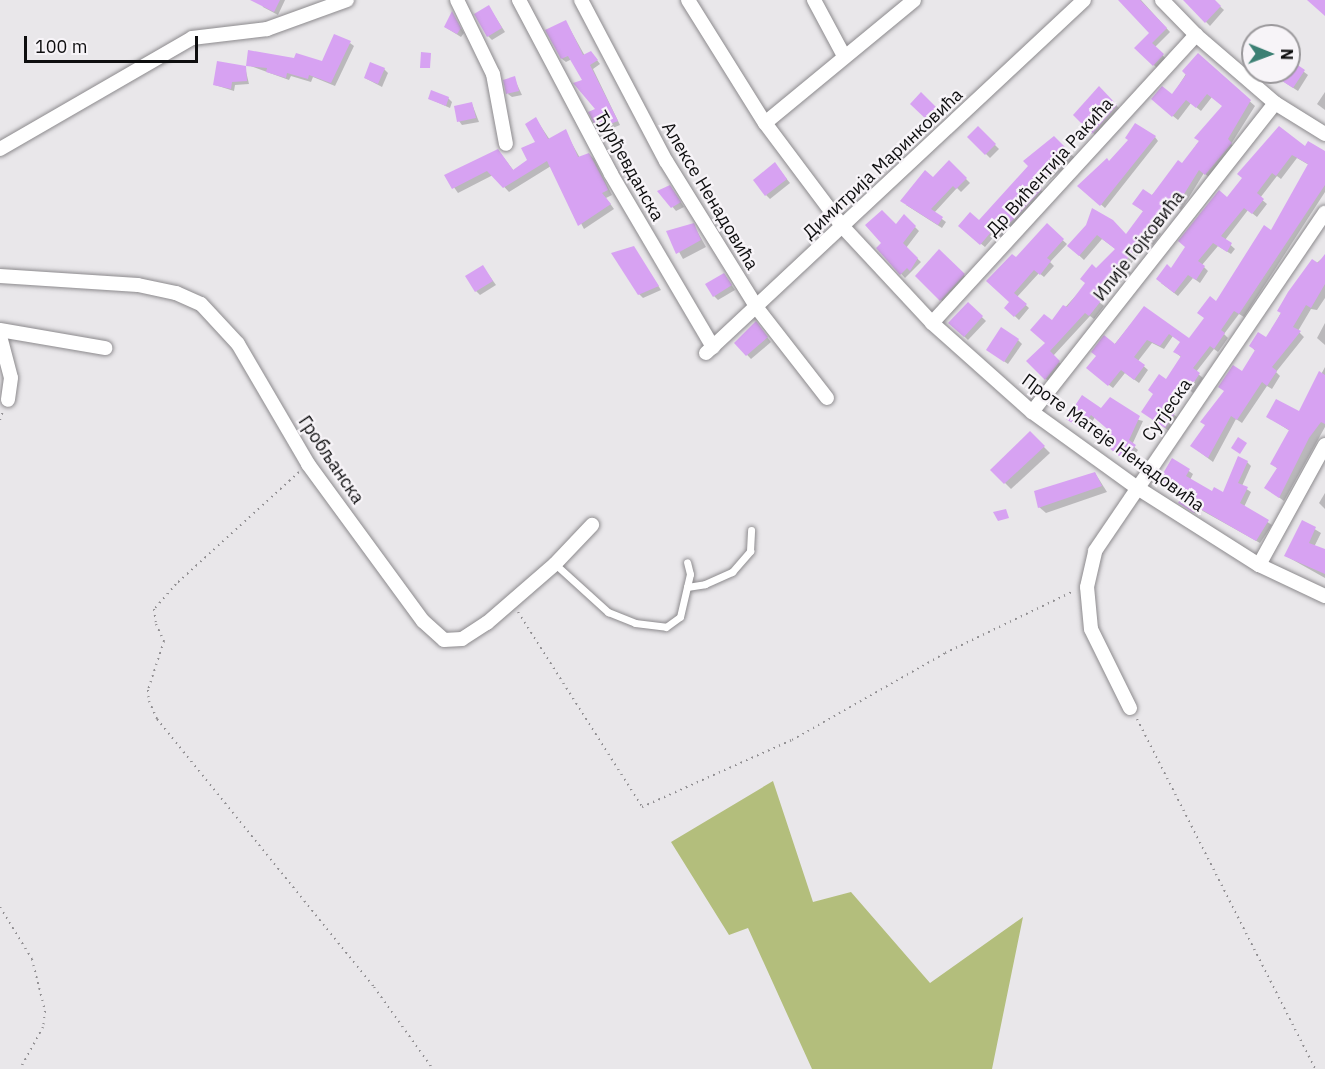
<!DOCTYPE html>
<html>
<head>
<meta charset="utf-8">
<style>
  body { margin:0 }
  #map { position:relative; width:1325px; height:1069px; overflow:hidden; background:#e9e7ea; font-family:"IBM Plex Sans",sans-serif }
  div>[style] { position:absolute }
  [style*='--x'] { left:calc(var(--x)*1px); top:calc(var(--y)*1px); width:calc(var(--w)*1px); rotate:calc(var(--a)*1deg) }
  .green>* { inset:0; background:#b3be7c }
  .shadow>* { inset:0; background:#0003 }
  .building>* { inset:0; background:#d7a2f2 }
  .path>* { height:2px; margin-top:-1px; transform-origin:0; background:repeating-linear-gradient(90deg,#929093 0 1.5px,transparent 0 6px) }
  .roads { filter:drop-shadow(0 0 2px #8c8a8d) drop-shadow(0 0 2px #8c8a8d) }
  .service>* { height:7px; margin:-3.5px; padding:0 3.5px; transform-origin:3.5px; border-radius:3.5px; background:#fff }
  .minor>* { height:14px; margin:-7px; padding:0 7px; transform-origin:7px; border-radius:7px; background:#fff }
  span { translate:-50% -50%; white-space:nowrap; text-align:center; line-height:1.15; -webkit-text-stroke:4.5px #f7f4f8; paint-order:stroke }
  .street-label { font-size:18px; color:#0e0e0f }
  .north { position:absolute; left:1241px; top:24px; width:60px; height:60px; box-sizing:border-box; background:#f7f4f8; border:2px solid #9a989b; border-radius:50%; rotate:91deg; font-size:16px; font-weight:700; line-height:24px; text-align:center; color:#0e0e0f }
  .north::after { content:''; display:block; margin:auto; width:21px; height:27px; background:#3c8074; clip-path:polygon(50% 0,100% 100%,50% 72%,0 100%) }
  .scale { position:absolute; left:24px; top:36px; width:174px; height:27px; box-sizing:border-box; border:3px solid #0e0e0f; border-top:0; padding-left:8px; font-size:18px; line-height:21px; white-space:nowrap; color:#0e0e0f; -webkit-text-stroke:4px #f7f4f8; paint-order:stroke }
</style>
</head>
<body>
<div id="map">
  <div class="green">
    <i style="clip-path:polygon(773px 781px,813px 902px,851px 892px,930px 983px,1023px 917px,992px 1069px,812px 1069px,748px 928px,729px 935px,671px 842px)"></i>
  </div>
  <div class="shadow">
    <i style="clip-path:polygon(261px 0,285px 0,278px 15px,263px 7px)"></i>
    <i style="clip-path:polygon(1121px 0,1141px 0,1170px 32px,1155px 47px,1166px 59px,1157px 68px,1136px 48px,1151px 33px)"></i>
    <i style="clip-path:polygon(1185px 0,1213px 0,1224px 10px,1210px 26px)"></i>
    <i style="clip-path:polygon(489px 7px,505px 32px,492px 40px,488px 36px)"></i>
    <i style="clip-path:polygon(452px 13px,464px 33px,461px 37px,445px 27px)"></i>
    <i style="clip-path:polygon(566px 22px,585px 56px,594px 56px,600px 64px,593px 69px,620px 125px,603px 132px,599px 128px,597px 110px,585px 81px,572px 59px,566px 62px,562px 59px)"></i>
    <i style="clip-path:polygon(350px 43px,354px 46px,335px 86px,313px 77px,311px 82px,291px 76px,289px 80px,248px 65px,323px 63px)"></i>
    <i style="clip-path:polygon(1253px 46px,1253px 57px,1248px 52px)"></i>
    <i style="clip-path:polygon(1198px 55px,1255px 106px,1231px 144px,1236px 148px,1210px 178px,1204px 173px,1181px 210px,1174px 204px,1156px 229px,1161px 234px,1153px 245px,1148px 242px,1127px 269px,1131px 273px,1120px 283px,1117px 280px,1099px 302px,1104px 306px,1094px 319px,1090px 316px,1053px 356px,1064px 367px,1050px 383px,1028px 361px,1047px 343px,1052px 322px,1117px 250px,1102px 239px,1084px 260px,1069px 246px,1087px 226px,1126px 236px,1144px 212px,1139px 208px,1182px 165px,1224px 106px,1212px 97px,1201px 111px,1191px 103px,1178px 120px,1157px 103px,1172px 96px)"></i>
    <i style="clip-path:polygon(1291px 62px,1308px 75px,1298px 91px,1284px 82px)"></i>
    <i style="clip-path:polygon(245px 67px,249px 84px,235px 85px,234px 91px,215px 85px)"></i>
    <i style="clip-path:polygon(384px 69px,388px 73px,382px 87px,365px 78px)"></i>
    <i style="clip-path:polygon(514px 78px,522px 95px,512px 97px,508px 94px)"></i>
    <i style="clip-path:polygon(1099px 89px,1120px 109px,1096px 136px,1075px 115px)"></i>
    <i style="clip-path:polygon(1325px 92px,1325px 110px,1317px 104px)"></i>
    <i style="clip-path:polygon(921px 94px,942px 115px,933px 125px,912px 104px)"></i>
    <i style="clip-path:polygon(448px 98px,452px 102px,450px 108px,430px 99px)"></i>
    <i style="clip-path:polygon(472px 104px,479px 122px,462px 125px,459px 121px)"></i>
    <i style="clip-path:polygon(536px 119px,550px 140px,565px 131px,580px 158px,589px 154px,594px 159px,612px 195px,606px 198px,614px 209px,584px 229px,551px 166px,509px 192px,493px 175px,458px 193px,446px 176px,498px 150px,514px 171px,529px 160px,537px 142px)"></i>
    <i style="clip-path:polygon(978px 128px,999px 149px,990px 158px,969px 137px)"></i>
    <i style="clip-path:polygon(1155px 137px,1158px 141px,1105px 208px,1080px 186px,1109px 163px,1130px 141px)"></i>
    <i style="clip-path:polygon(1054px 138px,1075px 158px,1040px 189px,1045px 194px,1002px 238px,997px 233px,985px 247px,964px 230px,979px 222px)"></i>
    <i style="clip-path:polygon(1305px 148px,1325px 155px,1325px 192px,1244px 317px,1239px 314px,1224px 334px,1228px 338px,1218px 352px,1214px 349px,1196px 372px,1203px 378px,1193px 393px,1188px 389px,1172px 413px,1178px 418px,1169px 431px,1147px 415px,1181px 357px,1175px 352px,1182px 342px,1173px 336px,1164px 349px,1152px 343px,1138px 361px,1148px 370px,1139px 383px,1125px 373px,1113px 388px,1092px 372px,1144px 308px,1189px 340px,1271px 232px,1309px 165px,1297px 158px,1281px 179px,1277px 176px,1260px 198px,1267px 204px,1257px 217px,1248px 210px,1225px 240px,1235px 249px,1231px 254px,1218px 246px,1202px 265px,1208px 271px,1200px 283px,1193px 278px,1178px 296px,1161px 283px,1243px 178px)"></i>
    <i style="clip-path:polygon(949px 162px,970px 183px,961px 192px,957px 188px,934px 213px,946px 222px,942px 228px,906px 205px)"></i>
    <i style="clip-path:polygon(778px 168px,790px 183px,770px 199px,766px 195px)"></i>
    <i style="clip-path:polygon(670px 186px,684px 207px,676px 211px,660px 192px)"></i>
    <i style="clip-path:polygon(904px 216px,919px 231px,906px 248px,921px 262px,905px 278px,878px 248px)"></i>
    <i style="clip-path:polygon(693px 224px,706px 247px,683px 259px,668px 232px)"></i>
    <i style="clip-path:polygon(1047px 226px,1067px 244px,1050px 262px,1054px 266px,1044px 277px,1039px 273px,1017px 297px,1029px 308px,1019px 320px,1006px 308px,1011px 303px,1016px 260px)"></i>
    <i style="clip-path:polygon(634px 248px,661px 290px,643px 298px,639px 294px)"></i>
    <i style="clip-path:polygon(939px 251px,970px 281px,947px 306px,918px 276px)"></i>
    <i style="clip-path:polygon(1325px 256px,1325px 298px,1317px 310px,1311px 309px,1298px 331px,1304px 337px,1276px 372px,1280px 376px,1272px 389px,1267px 386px,1242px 423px,1236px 419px,1213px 462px,1197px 450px,1256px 352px,1251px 346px,1267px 339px,1300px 277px)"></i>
    <i style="clip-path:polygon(483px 267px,496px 285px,480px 295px,476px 291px)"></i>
    <i style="clip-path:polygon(724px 274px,735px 290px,718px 300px,714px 296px)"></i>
    <i style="clip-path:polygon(968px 304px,986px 321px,968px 340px,950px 323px)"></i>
    <i style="clip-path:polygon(1325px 323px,1325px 345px,1317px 338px)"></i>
    <i style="clip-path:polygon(759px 327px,771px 342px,751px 359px,736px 343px)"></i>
    <i style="clip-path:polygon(1018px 340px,1022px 344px,1008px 364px,992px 353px)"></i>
    <i style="clip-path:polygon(1325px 367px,1325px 427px,1284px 501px,1266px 488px,1278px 469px,1272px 464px,1290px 431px,1268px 417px,1300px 414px)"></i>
    <i style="clip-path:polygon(1101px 410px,1143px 421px,1132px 445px,1138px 450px,1129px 463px,1110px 448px,1114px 433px,1095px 417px,1086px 432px,1072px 423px)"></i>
    <i style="clip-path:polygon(1030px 433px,1050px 453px,1011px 489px,992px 470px)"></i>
    <i style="clip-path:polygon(1173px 460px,1193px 474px,1190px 480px,1212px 493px,1223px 494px,1247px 462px,1251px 466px,1242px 486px,1251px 492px,1244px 507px,1272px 525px,1260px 543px,1201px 510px,1198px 515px,1184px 506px,1183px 497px,1164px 485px)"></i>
    <i style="clip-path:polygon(1095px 473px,1107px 492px,1046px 513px,1039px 507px)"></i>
    <i style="clip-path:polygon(1325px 493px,1325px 509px,1319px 503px)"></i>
    <i style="clip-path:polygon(1303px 522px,1321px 533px,1314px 547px,1325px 552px,1325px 578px,1286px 556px)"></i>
  </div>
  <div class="building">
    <i style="clip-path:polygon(250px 0,280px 0,274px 12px)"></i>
    <i style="clip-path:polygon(1118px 0,1140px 0,1167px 28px,1152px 43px,1164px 54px,1153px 66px,1134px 48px,1149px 33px)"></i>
    <i style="clip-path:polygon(1183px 0,1215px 0,1221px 6px,1205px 23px)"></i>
    <i style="clip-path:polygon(1307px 0,1325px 0,1325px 16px)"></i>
    <i style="clip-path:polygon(489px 5px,502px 28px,487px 37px,474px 14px)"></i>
    <i style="clip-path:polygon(452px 11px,461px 28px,457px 34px,444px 27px)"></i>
    <i style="clip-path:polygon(566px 20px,583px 55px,591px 51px,598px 60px,590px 65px,618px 121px,597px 129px,588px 112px,595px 109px,573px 83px,582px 80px,568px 56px,561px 59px,545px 30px)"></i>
    <i style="clip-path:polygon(334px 34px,351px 41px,331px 83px,309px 75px,308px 79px,287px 73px,286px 78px,266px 72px,267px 68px,246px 66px,248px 50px,294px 58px,296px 53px,322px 61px)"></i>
    <i style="clip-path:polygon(421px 52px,431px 53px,430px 68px,420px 68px)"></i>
    <i style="clip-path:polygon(1198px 53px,1251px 100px,1228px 139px,1232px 143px,1205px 175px,1199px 170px,1176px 207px,1169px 201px,1152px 225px,1158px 229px,1148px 242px,1143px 239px,1124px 263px,1128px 267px,1115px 280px,1112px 277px,1096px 297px,1101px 301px,1089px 316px,1085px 313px,1050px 351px,1060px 361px,1045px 380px,1026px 361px,1045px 343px,1030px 330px,1044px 314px,1052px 320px,1063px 305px,1067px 307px,1085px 283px,1080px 279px,1092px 264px,1096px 268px,1115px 249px,1097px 235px,1079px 256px,1067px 246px,1086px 225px,1092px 208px,1113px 220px,1126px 234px,1143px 211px,1132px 204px,1143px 189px,1152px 195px,1178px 160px,1182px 163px,1199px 141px,1194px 138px,1222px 106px,1207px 94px,1196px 108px,1186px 100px,1172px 117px,1151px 99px,1162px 86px,1172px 94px,1186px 75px,1182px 71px)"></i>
    <i style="clip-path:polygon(1289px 59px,1305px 70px,1293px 88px,1279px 79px,1283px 72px,1289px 72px)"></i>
    <i style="clip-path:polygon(217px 61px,246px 66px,247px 81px,232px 82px,231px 89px,213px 85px)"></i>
    <i style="clip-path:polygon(370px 62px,385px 68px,378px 84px,364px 78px)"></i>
    <i style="clip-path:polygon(515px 76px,519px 91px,506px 94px,503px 80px)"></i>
    <i style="clip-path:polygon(1099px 86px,1117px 105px,1092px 134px,1073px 115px)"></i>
    <i style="clip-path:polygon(431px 90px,449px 97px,446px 106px,428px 99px)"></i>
    <i style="clip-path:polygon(921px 92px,940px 111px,929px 122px,910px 104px)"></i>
    <i style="clip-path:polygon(472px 102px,476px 118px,457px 122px,454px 106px)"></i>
    <i style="clip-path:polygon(536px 117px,548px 139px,566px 129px,578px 157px,589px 153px,606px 185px,608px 190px,602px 193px,611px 204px,578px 226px,547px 161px,503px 188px,487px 171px,452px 189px,444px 175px,498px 149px,513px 170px,527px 160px,521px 148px,535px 142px,525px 124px)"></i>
    <i style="clip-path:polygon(1135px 123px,1156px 136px,1100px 206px,1077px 186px,1107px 158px,1109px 161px,1128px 140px,1125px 138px)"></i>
    <i style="clip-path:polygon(978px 126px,996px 144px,985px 155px,967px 137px)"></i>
    <i style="clip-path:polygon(1279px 126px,1305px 146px,1308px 141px,1325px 151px,1325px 185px,1239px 314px,1234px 311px,1221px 330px,1225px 333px,1214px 349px,1210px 346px,1193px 368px,1200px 373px,1189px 390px,1183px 386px,1168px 409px,1175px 413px,1165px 428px,1141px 412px,1153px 394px,1148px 390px,1159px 374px,1166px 379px,1181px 356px,1173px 352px,1180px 342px,1169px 334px,1160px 346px,1147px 340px,1134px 357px,1145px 365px,1134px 380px,1121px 370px,1108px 386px,1086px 368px,1096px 356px,1091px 352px,1104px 335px,1115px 344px,1144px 306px,1189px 338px,1204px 318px,1197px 313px,1210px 296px,1216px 301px,1264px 225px,1271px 230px,1308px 164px,1292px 155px,1276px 176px,1272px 173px,1257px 193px,1264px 199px,1252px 214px,1244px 208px,1221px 236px,1232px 243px,1227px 252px,1213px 243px,1198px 261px,1205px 266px,1196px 280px,1188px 275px,1174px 293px,1156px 279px,1167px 264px,1171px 268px,1185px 247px,1178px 241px,1190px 226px,1219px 190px,1227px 197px,1242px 178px,1237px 174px)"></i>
    <i style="clip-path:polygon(1054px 136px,1072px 154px,1037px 184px,1042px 189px,1015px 218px,997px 235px,992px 231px,980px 245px,958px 226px,970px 212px,979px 220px,1028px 166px,1023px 161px)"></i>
    <i style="clip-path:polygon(949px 160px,967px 178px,956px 189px,953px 186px,931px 209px,943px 217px,938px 225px,900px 201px,925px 170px,933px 177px)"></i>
    <i style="clip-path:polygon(775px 162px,787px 179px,765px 196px,753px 180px)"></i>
    <i style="clip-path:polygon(670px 185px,681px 202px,671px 208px,657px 191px)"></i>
    <i style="clip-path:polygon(882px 210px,896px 224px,904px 214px,916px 226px,903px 243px,918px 258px,910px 271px,907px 268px,900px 275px,876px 248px,881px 243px,865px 225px)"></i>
    <i style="clip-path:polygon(694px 223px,701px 240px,676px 254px,666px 231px)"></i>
    <i style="clip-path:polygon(1047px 223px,1064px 239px,1047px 258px,1051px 261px,1040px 275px,1034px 270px,1014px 293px,1027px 304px,1014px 317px,1004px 308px,1009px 302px,986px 281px,1012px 254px,1016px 257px)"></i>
    <i style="clip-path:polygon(634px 246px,659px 286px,638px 295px,611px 253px)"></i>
    <i style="clip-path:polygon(939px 249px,965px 274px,940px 301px,915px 276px)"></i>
    <i style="clip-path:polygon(1325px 254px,1325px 284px,1311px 308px,1306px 305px,1293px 327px,1301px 331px,1272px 367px,1277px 371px,1267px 386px,1262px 382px,1237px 420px,1231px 416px,1208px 458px,1190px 446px,1205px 425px,1200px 422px,1224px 391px,1218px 387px,1233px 365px,1242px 371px,1255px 350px,1249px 346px,1258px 332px,1266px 337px,1281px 313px,1277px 311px,1288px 292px,1312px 259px,1318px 263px)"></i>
    <i style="clip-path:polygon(483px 265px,493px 281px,475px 292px,465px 276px)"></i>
    <i style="clip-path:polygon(724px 273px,732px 285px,713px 297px,705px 284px)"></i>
    <i style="clip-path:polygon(968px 302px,983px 316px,964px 337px,948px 323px)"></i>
    <i style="clip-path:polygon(756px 321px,768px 337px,746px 356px,734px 343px)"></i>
    <i style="clip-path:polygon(1001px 327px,1019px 339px,1004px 362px,986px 350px)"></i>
    <i style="clip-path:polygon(1319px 371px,1325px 375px,1325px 424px,1321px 422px,1309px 438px,1279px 498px,1264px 488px,1277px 468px,1270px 464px,1289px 430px,1266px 417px,1276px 399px,1299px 411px)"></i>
    <i style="clip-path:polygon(1082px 395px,1101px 408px,1110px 397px,1140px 416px,1129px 440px,1136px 445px,1124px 460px,1104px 444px,1112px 433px,1091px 415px,1081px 429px,1066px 419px)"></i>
    <i style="clip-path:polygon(1030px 431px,1045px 446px,1004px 484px,990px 470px)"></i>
    <i style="clip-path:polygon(1238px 437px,1247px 443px,1240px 454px,1231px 448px)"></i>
    <i style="clip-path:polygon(1238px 456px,1248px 461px,1238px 483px,1248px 487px,1240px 503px,1269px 520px,1256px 541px,1197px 507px,1194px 513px,1178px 503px,1182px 496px,1158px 482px,1172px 458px,1190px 469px,1186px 476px,1212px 491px,1214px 487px,1223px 492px)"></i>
    <i style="clip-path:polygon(1095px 472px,1102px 486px,1038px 508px,1034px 491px)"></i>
    <i style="clip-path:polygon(1006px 509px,1009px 518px,998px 521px,993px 512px)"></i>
    <i style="clip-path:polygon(1302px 520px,1316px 527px,1309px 543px,1325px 549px,1325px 574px,1284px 556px)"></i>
  </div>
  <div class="path">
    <i style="--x:0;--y:420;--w:9;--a:-72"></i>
    <i style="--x:299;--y:472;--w:166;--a:137.7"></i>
    <i style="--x:176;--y:584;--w:33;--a:131"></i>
    <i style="--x:154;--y:609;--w:15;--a:82"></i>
    <i style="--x:156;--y:624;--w:19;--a:65"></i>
    <i style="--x:164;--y:641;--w:52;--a:108.1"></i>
    <i style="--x:148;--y:690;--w:11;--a:85"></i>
    <i style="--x:149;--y:701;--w:20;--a:66"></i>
    <i style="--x:157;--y:719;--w:345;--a:51"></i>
    <i style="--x:374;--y:987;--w:101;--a:54.3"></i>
    <i style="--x:518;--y:612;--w:231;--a:57.5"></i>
    <i style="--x:642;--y:807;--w:164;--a:-24.1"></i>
    <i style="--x:792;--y:740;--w:176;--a:-29.6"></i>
    <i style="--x:945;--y:653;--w:143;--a:-25.7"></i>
    <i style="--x:1137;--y:719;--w:393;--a:63"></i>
    <i style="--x:0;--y:907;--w:61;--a:58.4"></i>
    <i style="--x:32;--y:959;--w:54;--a:76"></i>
    <i style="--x:45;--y:1011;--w:16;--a:97"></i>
    <i style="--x:43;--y:1027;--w:48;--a:118.7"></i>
  </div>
  <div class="roads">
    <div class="service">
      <i style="--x:555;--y:564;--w:72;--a:42.2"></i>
      <i style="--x:608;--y:612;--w:29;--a:22"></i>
      <i style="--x:635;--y:623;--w:31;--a:7"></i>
      <i style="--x:666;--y:627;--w:17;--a:-36"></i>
      <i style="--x:680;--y:617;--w:44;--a:-76.9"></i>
      <i style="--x:690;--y:574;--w:12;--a:-104"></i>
      <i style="--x:687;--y:587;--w:18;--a:-9"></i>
      <i style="--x:705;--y:584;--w:30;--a:-24"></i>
      <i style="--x:732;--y:572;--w:28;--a:-49"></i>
      <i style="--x:750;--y:551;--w:21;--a:-87"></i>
    </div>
    <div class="minor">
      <i style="--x:457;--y:0;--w:82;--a:64.1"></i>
      <i style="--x:493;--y:74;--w:71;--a:79.5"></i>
      <i style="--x:519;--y:0;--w:197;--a:62.1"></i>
      <i style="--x:611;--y:174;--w:201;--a:59.5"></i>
      <i style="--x:581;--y:0;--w:182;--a:62.2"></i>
      <i style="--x:666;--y:161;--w:173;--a:58.2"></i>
      <i style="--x:757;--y:308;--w:114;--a:52.1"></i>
      <i style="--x:688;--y:0;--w:145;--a:58"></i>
      <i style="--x:765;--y:123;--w:129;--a:53.2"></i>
      <i style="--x:842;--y:226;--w:132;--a:47.1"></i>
      <i style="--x:932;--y:323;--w:134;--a:41.7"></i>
      <i style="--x:1032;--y:412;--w:128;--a:35.8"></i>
      <i style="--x:1136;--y:487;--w:146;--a:32.4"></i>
      <i style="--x:1259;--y:565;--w:73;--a:25.2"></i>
      <i style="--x:814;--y:0;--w:64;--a:61.8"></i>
      <i style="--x:1162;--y:0;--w:49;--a:45.8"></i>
      <i style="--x:1196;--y:35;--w:104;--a:40.7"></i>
      <i style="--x:1275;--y:103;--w:59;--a:31.8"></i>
      <i style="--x:765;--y:123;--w:193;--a:-39.5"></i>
      <i style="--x:0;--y:149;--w:222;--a:-30"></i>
      <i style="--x:192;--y:38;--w:76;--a:-6.8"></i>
      <i style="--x:267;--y:29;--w:85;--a:-19.9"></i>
      <i style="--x:0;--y:276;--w:138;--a:3.7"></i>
      <i style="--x:138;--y:285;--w:39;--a:12"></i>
      <i style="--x:176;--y:293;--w:27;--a:24"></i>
      <i style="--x:201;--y:304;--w:54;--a:47.2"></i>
      <i style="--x:238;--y:344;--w:139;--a:59.7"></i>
      <i style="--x:308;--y:464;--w:195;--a:53.8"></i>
      <i style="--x:423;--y:621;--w:28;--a:42"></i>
      <i style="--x:444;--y:640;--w:18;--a:-3"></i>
      <i style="--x:462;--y:639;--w:30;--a:-33"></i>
      <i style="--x:487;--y:623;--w:90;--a:-40.9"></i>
      <i style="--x:555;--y:564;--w:54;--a:-46.5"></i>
      <i style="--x:932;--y:323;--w:391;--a:-47.5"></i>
      <i style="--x:0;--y:330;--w:107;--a:9.7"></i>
      <i style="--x:0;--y:336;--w:43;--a:75.3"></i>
      <i style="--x:11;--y:378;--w:22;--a:98"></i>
      <i style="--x:706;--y:353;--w:517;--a:-43.04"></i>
      <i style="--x:1032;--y:412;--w:393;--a:-51.8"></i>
      <i style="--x:1259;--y:565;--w:137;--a:-61.2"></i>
      <i style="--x:1130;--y:708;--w:88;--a:-116.3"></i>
      <i style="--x:1091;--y:629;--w:42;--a:-95.4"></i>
      <i style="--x:1087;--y:587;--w:37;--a:-77"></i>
      <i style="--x:1095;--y:551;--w:409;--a:-55.8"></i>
    </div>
  </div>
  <div class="street-label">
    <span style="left:883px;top:164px;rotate:-43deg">Димитрија Маринковића</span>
    <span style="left:629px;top:166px;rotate:61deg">Ђурђевданска</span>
    <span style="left:1050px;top:167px;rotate:-48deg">Др Вићентија Ракића</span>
    <span style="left:710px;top:196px;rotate:59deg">Алексе Ненадовића</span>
    <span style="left:1139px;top:246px;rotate:-52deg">Илије Гојковића</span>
    <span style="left:1167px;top:410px;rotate:-55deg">Сутјеска</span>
    <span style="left:1113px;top:443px;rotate:36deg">Проте Матеје Ненадовића</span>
    <span style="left:331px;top:460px;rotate:56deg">Гробљанска</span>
  </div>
  <div class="north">N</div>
  <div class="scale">100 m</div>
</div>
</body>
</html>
